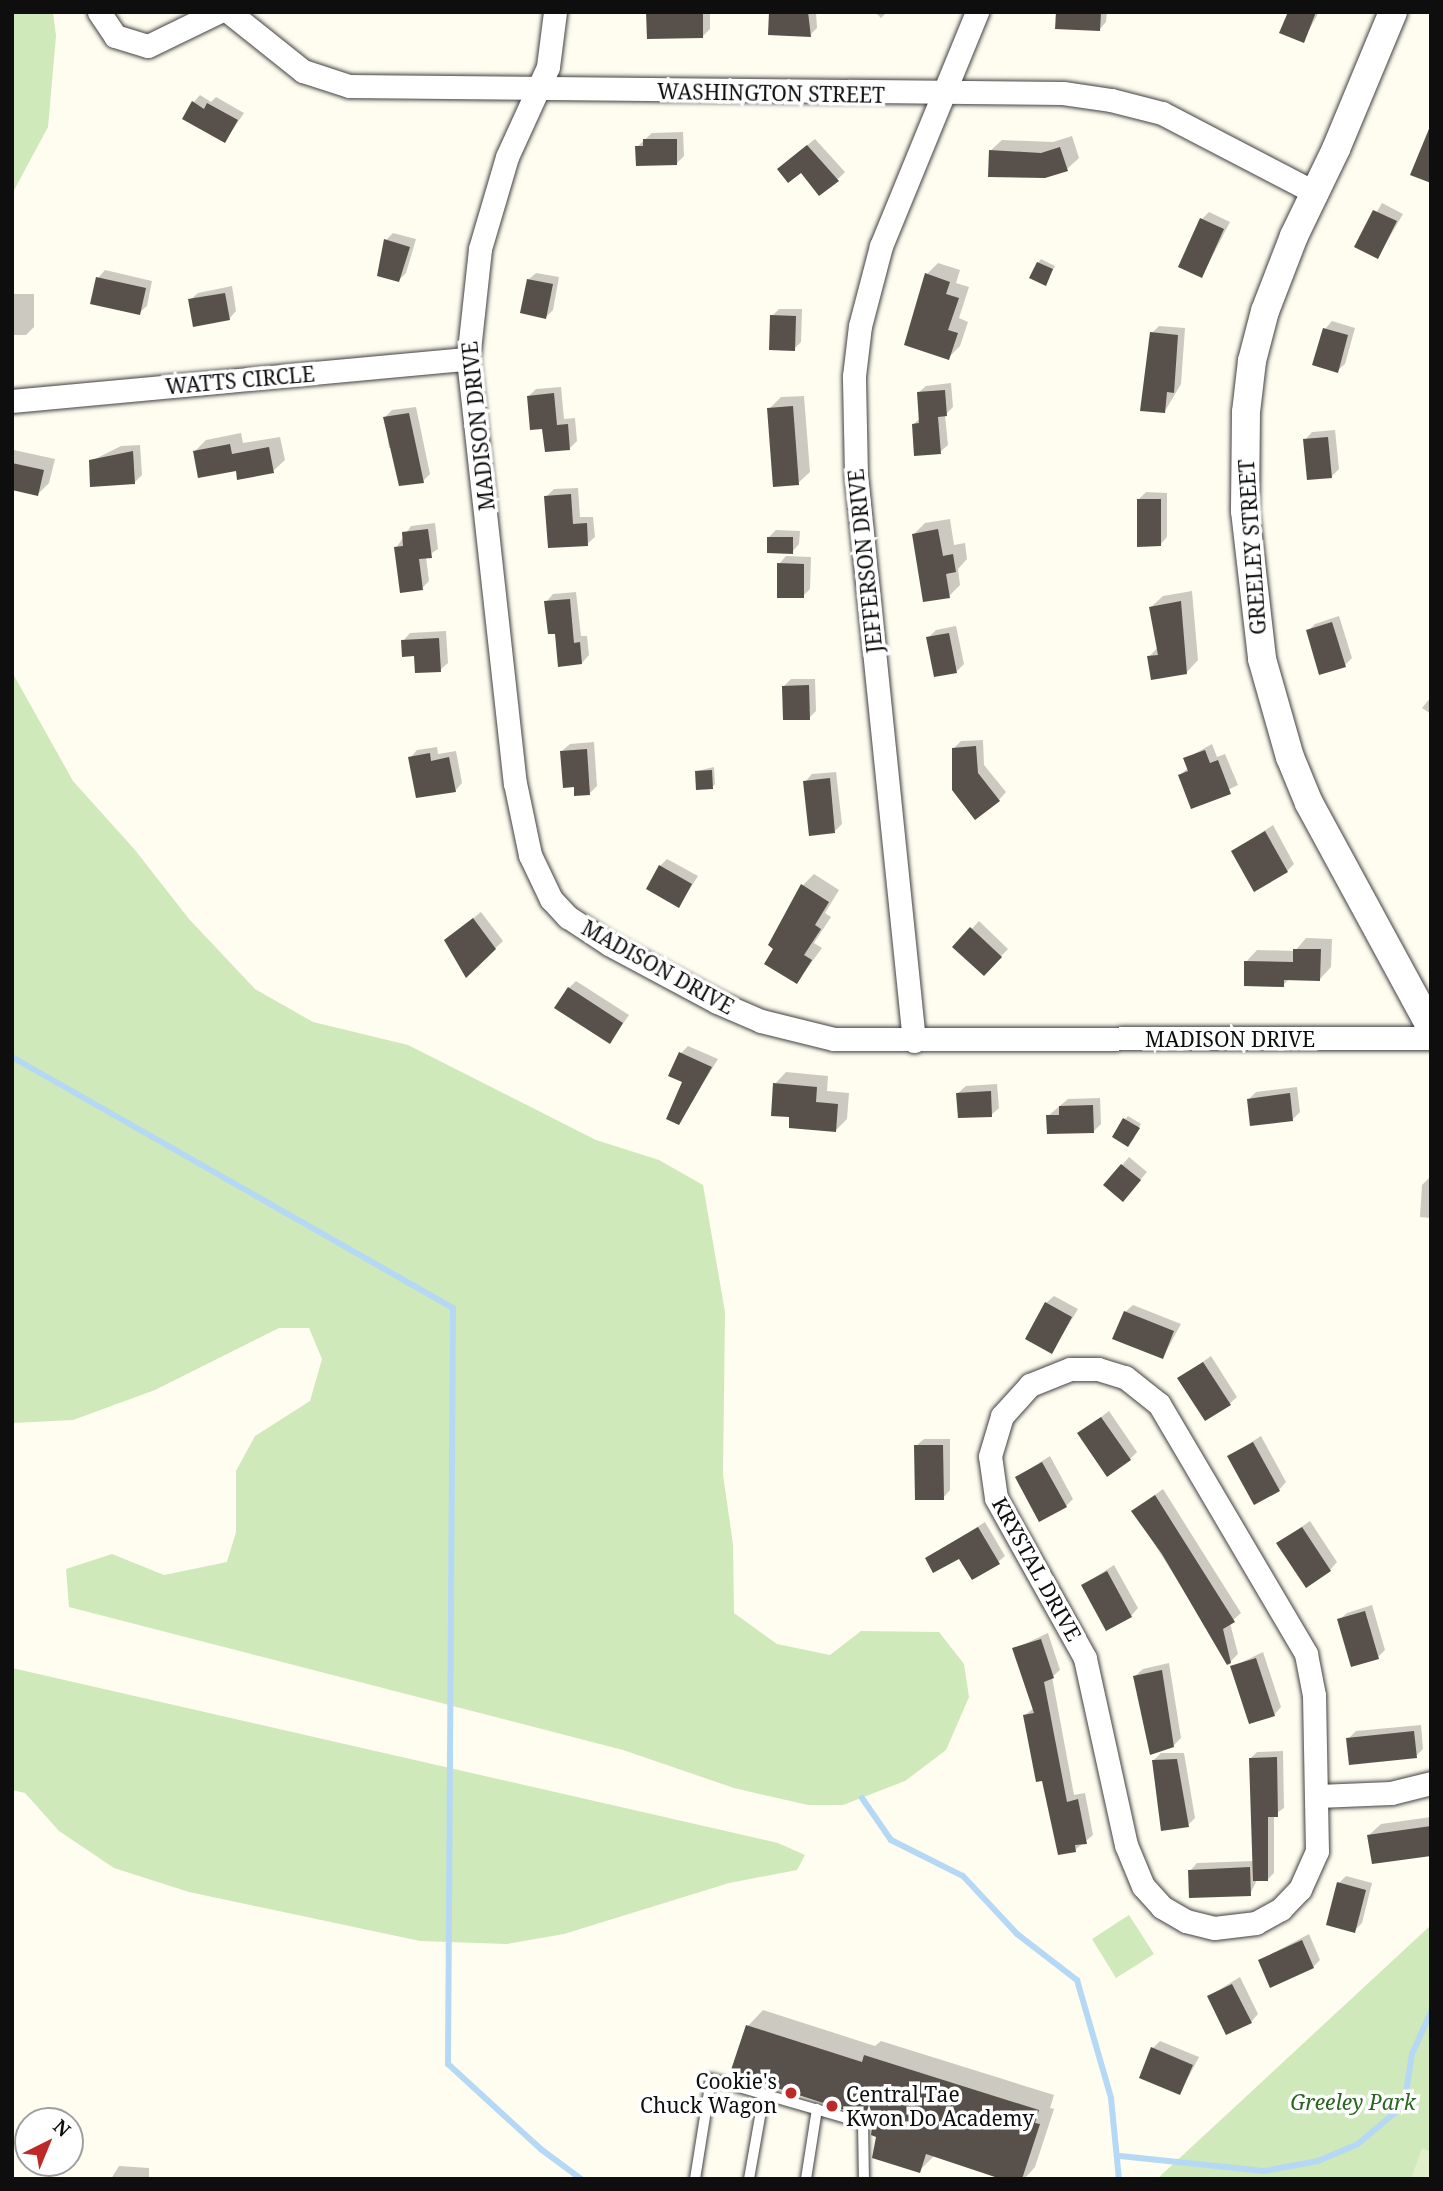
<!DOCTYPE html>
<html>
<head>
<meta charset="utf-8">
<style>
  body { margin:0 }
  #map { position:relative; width:1443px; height:2191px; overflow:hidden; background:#fffdf0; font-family:"Noto Serif",serif }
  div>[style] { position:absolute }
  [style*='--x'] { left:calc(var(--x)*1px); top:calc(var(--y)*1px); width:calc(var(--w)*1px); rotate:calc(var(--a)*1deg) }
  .green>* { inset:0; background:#cfe9ba }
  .pitch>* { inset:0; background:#e1f0cb }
  .shadow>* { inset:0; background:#0003 }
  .stream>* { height:6px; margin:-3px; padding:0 3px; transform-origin:3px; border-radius:3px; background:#b5d9f5 }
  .building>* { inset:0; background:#57504b }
  .roads { filter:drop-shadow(0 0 2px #414141) drop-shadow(0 0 2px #414141) }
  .service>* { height:10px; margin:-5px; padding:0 5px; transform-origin:5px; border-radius:5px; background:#fff }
  .minor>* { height:23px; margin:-11.5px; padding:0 11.5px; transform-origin:11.5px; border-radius:11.5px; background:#fff }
  .tertiary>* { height:28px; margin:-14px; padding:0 14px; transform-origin:14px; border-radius:14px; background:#fff }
  .dots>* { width:19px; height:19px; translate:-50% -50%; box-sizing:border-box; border:4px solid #fff; border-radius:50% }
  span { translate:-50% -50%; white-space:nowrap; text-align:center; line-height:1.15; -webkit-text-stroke:7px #fff; paint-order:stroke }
  .street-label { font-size:21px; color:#0e0e0e }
  .poi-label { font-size:21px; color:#0e0e0e }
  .right { translate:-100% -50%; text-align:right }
  .left { translate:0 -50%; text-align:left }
  .park-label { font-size:21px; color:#29661f; font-style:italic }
  .frame { position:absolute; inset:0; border:14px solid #0e0e0e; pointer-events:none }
  .north { position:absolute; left:14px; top:2107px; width:70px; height:70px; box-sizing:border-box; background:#fff; border:2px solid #9f9f9f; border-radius:50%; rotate:43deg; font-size:19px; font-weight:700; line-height:28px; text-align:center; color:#0e0e0e }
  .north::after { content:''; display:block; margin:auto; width:24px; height:32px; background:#bd2a27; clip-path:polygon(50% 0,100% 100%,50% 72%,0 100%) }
</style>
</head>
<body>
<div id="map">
  <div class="green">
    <i style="clip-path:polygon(12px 12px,53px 12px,56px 36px,48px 127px,12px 194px)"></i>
    <i style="clip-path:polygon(12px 672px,73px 781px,135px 850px,189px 919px,255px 989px,313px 1022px,408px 1045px,596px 1140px,659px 1160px,703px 1185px,725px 1312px,723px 1475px,733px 1544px,734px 1613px,777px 1644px,830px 1655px,861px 1631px,939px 1632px,964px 1664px,969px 1697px,946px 1750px,905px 1781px,843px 1805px,808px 1805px,734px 1788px,623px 1750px,69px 1607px,66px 1569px,112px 1554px,164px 1575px,227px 1562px,236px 1532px,236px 1471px,255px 1436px,310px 1401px,322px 1359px,309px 1328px,279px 1328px,155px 1390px,73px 1420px,12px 1423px)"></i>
    <i style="clip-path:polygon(12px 1668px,778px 1843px,805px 1855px,797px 1870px,729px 1883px,564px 1934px,507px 1944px,420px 1941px,189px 1892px,114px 1868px,59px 1831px,25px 1793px,12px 1790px)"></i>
    <i style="clip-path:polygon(1129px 1915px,1154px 1954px,1116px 1978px,1092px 1939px)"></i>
    <i style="clip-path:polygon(1431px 1925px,1431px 2179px,1157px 2179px)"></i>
  </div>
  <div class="pitch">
    <i style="clip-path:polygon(1422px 2148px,1431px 2152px,1431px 2179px,1411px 2179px)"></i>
  </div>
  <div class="shadow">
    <i style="clip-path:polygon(648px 12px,710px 12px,710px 29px,703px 36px)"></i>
    <i style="clip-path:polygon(771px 12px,816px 12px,817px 28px,810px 35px)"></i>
    <i style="clip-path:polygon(875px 12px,887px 12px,881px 18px)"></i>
    <i style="clip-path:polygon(1058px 12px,1107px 12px,1106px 22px,1099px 30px)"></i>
    <i style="clip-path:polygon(1289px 12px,1319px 12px,1303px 41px)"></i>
    <i style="clip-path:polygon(200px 95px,211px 102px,216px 97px,244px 113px,225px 141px,193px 103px)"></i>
    <i style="clip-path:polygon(683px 132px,684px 156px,677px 163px,637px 147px,652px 133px)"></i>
    <i style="clip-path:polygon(1072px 136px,1079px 158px,1067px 169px,990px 151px,1002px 140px,1053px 142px)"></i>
    <i style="clip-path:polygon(815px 139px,845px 172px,838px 179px,802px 171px,786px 162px)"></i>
    <i style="clip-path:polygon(1382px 203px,1403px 214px,1378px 257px,1357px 246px)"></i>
    <i style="clip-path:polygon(1209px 212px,1230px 222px,1202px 276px,1202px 219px)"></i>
    <i style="clip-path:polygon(393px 233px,416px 239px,406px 273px,399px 280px,386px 240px)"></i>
    <i style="clip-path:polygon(1041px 259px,1055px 266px,1045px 284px,1038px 263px)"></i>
    <i style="clip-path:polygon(938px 263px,960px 270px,956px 283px,969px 287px,959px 318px,968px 322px,960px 346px,948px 358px,927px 274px)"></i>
    <i style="clip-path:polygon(105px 270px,152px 281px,147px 306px,139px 313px,98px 278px)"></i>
    <i style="clip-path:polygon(536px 273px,559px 277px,553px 310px,546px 317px,528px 280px)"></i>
    <i style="clip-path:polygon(232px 286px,236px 311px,229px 319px,190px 300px,198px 293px)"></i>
    <i style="clip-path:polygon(12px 294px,34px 294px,34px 327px,26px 335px,12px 335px)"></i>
    <i style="clip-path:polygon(779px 309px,802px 309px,801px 342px,794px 349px,772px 316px)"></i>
    <i style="clip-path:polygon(1332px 321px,1355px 328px,1345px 364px,1337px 371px,1325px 329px)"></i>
    <i style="clip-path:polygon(1159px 326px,1185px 328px,1181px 384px,1165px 411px,1152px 333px)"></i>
    <i style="clip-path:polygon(951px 383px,953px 407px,945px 415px,948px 445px,940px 452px,914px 424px,921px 417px,918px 393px,926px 386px)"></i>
    <i style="clip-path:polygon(561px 387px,564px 419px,575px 418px,577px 441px,570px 448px,544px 427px,528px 397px,536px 389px)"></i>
    <i style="clip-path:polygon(804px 396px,810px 472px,798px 483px,769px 409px,781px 397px)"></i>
    <i style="clip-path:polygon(416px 407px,430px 474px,423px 481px,396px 447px,389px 448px,385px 417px,392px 410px)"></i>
    <i style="clip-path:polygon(1335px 430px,1339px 469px,1331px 477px,1305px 440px,1312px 432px)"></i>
    <i style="clip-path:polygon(241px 433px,243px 443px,280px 437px,285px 460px,273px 471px,237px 469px,195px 451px,206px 440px)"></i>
    <i style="clip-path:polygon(140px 445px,142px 475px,134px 483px,91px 461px,121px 446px)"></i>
    <i style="clip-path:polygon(14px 450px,55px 459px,49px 483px,38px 494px,12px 488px)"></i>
    <i style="clip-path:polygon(578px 488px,580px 517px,593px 517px,595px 537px,587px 544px,546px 497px,554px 489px)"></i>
    <i style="clip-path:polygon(1146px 492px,1167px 493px,1167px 537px,1160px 545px,1138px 500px)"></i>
    <i style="clip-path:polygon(950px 519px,954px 545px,965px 543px,967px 559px,958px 569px,960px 585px,949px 596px,914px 534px,925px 523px)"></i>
    <i style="clip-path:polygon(435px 523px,438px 549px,426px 557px,429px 581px,422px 588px,396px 548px,411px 526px)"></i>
    <i style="clip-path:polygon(776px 530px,800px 531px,799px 544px,792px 552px,769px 537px)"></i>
    <i style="clip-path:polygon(786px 556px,811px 557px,810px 589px,803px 596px,779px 564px)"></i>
    <i style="clip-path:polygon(1192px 591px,1198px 660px,1187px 672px,1149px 657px,1158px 647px,1151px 607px,1163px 596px)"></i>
    <i style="clip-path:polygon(576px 592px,581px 636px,587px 636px,589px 655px,582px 663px,556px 632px,546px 602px,553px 594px)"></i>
    <i style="clip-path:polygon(1339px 616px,1352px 658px,1345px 665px,1308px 631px,1315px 624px)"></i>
    <i style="clip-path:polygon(956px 626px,964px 664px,957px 671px,928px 638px,936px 630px)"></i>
    <i style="clip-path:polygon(446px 631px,448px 663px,440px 670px,403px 641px,410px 633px)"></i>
    <i style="clip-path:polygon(791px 679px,815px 679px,816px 711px,809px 718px,784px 686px)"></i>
    <i style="clip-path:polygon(1431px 697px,1431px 714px,1422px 708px)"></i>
    <i style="clip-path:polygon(983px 740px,984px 765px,1006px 792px,999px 800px,954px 748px,961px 741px)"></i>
    <i style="clip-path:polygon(594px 742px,597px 786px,590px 793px,562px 751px,570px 744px)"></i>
    <i style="clip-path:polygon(1212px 744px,1217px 757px,1225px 754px,1238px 785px,1192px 807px,1180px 775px,1189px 767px,1185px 759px)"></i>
    <i style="clip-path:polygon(437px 747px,438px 754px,456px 751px,462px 783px,455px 791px,410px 758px,417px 750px)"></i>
    <i style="clip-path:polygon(714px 767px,715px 784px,712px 787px,697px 771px)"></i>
    <i style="clip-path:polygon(836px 772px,842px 824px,835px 831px,805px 782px,812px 774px)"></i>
    <i style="clip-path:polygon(1273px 825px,1294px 864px,1287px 871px,1233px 851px)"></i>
    <i style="clip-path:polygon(667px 859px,698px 876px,679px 906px,660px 866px)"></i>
    <i style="clip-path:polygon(814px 874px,839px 890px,825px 913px,831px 917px,814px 943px,822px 948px,797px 982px,776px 948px,803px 885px)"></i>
    <i style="clip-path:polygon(481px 912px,503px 941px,467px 975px,446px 940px)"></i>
    <i style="clip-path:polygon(979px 921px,1008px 949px,984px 974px,955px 947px)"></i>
    <i style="clip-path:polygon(1306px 938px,1332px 939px,1331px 967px,1320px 979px,1290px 978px,1283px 985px,1246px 962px,1257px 950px,1295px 951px)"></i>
    <i style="clip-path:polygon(576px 981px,629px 1015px,610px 1042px,569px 988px)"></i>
    <i style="clip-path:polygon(688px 1046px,718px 1059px,679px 1123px,684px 1081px,681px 1053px)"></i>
    <i style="clip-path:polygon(786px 1072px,828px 1076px,827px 1091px,849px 1093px,847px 1119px,836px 1130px,791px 1116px,775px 1084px)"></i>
    <i style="clip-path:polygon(997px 1084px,999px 1108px,991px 1115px,958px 1093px,966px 1086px)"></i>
    <i style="clip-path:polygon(1297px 1087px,1300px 1112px,1292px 1120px,1249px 1099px,1256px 1092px)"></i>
    <i style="clip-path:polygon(1100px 1098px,1101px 1124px,1094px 1131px,1048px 1116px,1068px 1099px)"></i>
    <i style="clip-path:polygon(1128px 1116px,1141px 1124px,1130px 1142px,1125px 1119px)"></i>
    <i style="clip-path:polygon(1129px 1157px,1147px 1172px,1130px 1192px,1105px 1185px)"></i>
    <i style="clip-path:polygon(1430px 1177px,1431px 1218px,1420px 1217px,1422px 1185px)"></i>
    <i style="clip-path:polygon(1054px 1296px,1078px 1309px,1052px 1352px,1046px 1303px)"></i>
    <i style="clip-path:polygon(1133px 1305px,1181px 1324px,1163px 1357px,1125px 1312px)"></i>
    <i style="clip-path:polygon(1211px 1356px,1237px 1397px,1229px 1404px,1180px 1378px)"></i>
    <i style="clip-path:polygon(1109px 1411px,1137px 1452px,1130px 1459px,1079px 1434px)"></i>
    <i style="clip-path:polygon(1261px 1436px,1286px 1482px,1279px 1490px,1230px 1456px)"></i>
    <i style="clip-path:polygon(924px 1439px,950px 1439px,950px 1490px,943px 1498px,916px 1446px)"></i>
    <i style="clip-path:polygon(1050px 1456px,1073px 1499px,1066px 1506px,1017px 1477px)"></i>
    <i style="clip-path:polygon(1163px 1489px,1241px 1613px,1230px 1623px,1238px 1654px,1230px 1662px,1133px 1511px)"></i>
    <i style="clip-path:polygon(1310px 1521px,1337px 1562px,1330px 1570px,1279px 1543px)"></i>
    <i style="clip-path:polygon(985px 1522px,1005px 1556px,998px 1562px,960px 1557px,927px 1559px)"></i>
    <i style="clip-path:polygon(1114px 1565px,1138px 1608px,1131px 1616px,1083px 1585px)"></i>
    <i style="clip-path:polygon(1372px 1605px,1385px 1650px,1378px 1657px,1339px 1620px,1347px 1613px)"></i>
    <i style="clip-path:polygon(1048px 1633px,1060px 1670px,1052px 1677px,1074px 1795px,1085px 1793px,1093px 1835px,1075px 1850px,1044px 1779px,1025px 1715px,1034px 1708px,1014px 1649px)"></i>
    <i style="clip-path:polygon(1263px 1652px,1281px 1707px,1274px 1715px,1232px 1667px)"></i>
    <i style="clip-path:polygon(1169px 1663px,1181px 1738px,1173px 1746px,1135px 1676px,1143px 1669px)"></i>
    <i style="clip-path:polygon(1421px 1725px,1423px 1749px,1416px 1756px,1348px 1739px,1356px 1731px)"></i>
    <i style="clip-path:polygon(1283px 1751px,1284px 1808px,1274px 1815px,1274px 1873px,1267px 1880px,1257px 1880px,1250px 1894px,1190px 1871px,1197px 1863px,1254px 1861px,1251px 1758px,1257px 1752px)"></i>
    <i style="clip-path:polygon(1161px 1753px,1184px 1753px,1195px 1818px,1188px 1825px,1153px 1761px)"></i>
    <i style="clip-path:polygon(1431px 1817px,1431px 1854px,1369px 1835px,1381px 1824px)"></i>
    <i style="clip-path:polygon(1346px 1876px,1372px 1883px,1362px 1923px,1354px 1931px,1339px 1883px)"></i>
    <i style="clip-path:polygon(1309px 1934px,1320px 1960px,1313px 1967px,1260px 1960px)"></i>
    <i style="clip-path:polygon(1240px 1977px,1258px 2014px,1251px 2022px,1209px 1996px)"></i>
    <i style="clip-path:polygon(763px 2010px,875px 2046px,881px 2041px,1054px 2095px,1050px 2108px,1054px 2109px,1035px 2167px,1024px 2179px,1007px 2179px,935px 2155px,919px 2171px,878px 2136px,875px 2118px,748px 2026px)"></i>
    <i style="clip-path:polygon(1160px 2041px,1199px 2057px,1180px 2093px,1153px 2048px)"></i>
    <i style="clip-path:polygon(119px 2166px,149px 2168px,149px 2179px,111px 2179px)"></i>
  </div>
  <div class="stream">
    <i style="--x:12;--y:1057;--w:507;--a:29.65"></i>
    <i style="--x:453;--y:1308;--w:756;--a:90.38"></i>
    <i style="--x:448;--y:2064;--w:127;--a:42.5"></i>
    <i style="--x:542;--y:2150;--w:49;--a:36.6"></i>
    <i style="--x:862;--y:1798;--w:51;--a:55.4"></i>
    <i style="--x:891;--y:1840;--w:80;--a:26.6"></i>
    <i style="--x:963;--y:1876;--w:79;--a:47"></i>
    <i style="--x:1017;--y:1934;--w:76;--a:37.5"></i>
    <i style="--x:1077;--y:1980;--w:123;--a:73.9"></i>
    <i style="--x:1111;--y:2098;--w:81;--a:84.4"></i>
    <i style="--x:1120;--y:2156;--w:145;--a:5.9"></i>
    <i style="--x:1264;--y:2171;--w:55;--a:-10.5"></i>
    <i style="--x:1318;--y:2161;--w:43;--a:-23"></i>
    <i style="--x:1358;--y:2144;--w:60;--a:-40.3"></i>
    <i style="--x:1404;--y:2105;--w:52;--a:-81.1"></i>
    <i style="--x:1412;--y:2054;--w:46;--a:-65.7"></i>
  </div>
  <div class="building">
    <i style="clip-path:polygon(646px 12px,703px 12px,703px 38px,647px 39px)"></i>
    <i style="clip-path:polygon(769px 12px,808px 12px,811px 37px,768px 35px)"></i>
    <i style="clip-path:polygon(1056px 12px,1101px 12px,1100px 31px,1055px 29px)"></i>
    <i style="clip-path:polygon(1288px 12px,1316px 12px,1304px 43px,1279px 33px)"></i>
    <i style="clip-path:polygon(192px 101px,204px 109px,207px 103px,238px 120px,225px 143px,182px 119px)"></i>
    <i style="clip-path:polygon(1431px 124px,1431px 183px,1410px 175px)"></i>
    <i style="clip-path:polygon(643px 139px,677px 139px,677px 165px,636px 166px,635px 146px,643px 146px)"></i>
    <i style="clip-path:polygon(807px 145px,839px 181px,819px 196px,801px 173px,788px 183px,777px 169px)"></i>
    <i style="clip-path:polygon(1060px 147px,1068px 171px,1045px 178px,988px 177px,989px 150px,1041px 153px)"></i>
    <i style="clip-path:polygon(1373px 210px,1397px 221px,1378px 259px,1354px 247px)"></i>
    <i style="clip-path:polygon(1200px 218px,1224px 229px,1202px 278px,1178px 267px)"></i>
    <i style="clip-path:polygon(384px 239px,410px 247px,399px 282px,377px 276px)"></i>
    <i style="clip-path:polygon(1037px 262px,1053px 269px,1046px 286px,1029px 278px)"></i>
    <i style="clip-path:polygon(925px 273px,950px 282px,946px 294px,959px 298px,948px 330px,958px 333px,949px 360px,904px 345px)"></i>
    <i style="clip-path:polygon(96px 277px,146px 288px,140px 315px,90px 304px)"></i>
    <i style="clip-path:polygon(527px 279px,553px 284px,546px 319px,520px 313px)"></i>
    <i style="clip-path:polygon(225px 293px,230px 320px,193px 327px,188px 299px)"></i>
    <i style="clip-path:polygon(770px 315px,796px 316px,795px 351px,769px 350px)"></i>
    <i style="clip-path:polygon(1323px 328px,1348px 335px,1338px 373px,1312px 365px)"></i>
    <i style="clip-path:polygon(1150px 332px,1178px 335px,1174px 393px,1167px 392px,1165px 413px,1140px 411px)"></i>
    <i style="clip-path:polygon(945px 390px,947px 416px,938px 417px,941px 454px,914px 456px,912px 424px,919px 423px,917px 392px)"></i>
    <i style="clip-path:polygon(554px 393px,557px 425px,568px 424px,570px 450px,545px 452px,542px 429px,530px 430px,527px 396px)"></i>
    <i style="clip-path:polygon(793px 406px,799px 485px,773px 487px,767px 408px)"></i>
    <i style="clip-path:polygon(409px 413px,424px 483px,399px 486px,383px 417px)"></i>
    <i style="clip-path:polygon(1328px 437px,1332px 478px,1307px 480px,1303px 439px)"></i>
    <i style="clip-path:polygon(230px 444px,232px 454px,269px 447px,274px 473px,237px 480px,236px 471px,198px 478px,193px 451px)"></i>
    <i style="clip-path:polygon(133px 451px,135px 484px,90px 487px,89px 460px)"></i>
    <i style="clip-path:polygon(12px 463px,44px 470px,38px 496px,12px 490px)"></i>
    <i style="clip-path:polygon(571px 494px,573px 524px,587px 523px,588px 546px,548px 548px,544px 496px)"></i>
    <i style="clip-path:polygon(1137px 499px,1161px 499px,1161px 546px,1137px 547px)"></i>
    <i style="clip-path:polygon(428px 529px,432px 558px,419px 559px,423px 590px,400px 593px,394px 547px,403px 546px,402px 532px)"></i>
    <i style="clip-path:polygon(938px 529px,943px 556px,953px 554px,956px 572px,946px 574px,950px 598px,923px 602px,912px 534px)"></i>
    <i style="clip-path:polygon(767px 537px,793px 537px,793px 554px,767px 553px)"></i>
    <i style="clip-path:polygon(777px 563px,804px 564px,804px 598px,777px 598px)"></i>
    <i style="clip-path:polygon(570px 599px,574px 643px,580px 642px,582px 664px,558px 667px,555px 634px,548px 634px,544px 601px)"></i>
    <i style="clip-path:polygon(1181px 601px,1187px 674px,1151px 680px,1147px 656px,1158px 655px,1149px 607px)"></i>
    <i style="clip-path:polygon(1332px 622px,1346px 667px,1319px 675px,1306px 630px)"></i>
    <i style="clip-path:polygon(949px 633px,957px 673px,934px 677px,926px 637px)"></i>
    <i style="clip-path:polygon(439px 638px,441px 672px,415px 673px,414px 656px,402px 657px,401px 640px)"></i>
    <i style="clip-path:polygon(809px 685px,810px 720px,783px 720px,782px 686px)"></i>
    <i style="clip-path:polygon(976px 746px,978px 773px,1000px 801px,975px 820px,952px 790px,952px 748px)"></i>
    <i style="clip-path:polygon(587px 749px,590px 795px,574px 796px,574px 787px,563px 788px,560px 751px)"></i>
    <i style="clip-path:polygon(1205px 750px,1210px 763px,1218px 760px,1231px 794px,1191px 809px,1178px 775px,1188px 771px,1183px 758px)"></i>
    <i style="clip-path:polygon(430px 753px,431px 761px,449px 757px,456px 792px,416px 798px,408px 757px)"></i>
    <i style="clip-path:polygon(712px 770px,713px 789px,696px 790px,695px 771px)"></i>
    <i style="clip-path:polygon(830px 778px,835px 833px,809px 836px,803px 781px)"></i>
    <i style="clip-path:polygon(1265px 831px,1288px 872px,1254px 892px,1231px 851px)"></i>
    <i style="clip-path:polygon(659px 865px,692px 884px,679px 908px,646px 889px)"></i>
    <i style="clip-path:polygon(801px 884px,829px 902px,815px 925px,821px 929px,804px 955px,812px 960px,797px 984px,764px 964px,773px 949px,768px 945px)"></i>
    <i style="clip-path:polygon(473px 918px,496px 949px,466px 978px,444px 940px)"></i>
    <i style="clip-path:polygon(970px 927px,1002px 957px,984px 976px,952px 947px)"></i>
    <i style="clip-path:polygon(1293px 949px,1321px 949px,1320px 981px,1284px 980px,1284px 987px,1244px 986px,1244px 961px,1293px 962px)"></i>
    <i style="clip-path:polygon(568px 987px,623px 1023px,610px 1044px,554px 1008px)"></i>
    <i style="clip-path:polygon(679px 1052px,712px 1067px,679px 1125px,666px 1119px,682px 1082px,668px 1076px)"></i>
    <i style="clip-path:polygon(773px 1083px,817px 1087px,816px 1102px,838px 1104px,836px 1132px,789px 1128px,789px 1117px,771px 1116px)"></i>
    <i style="clip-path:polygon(991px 1091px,992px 1117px,958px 1118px,956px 1093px)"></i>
    <i style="clip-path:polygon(1290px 1093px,1293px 1121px,1250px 1126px,1247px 1099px)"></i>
    <i style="clip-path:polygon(1093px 1105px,1094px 1133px,1047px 1134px,1046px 1115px,1059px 1115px,1059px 1106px)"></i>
    <i style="clip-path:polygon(1123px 1118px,1140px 1128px,1128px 1147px,1112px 1137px)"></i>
    <i style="clip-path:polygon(1121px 1164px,1141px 1180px,1123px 1202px,1103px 1185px)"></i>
    <i style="clip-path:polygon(1045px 1302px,1072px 1317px,1052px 1354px,1025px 1339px)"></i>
    <i style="clip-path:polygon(1124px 1311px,1174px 1331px,1163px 1359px,1112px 1339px)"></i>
    <i style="clip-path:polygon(1203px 1362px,1231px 1405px,1205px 1421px,1177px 1378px)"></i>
    <i style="clip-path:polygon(1101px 1417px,1131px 1460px,1107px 1477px,1077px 1433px)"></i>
    <i style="clip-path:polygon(1253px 1442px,1280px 1491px,1254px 1505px,1227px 1456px)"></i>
    <i style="clip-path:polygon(914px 1445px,943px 1445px,944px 1500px,915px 1500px)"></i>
    <i style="clip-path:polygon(1042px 1462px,1067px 1507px,1039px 1522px,1015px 1477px)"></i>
    <i style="clip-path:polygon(1155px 1495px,1235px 1622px,1223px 1629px,1231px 1663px,1227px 1665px,1162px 1554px,1131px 1511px)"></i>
    <i style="clip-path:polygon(978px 1527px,1000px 1564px,972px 1580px,959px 1559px,933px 1573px,925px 1558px)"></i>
    <i style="clip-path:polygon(1302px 1527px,1331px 1571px,1306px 1588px,1276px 1543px)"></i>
    <i style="clip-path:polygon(1107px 1571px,1132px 1617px,1106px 1631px,1081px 1585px)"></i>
    <i style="clip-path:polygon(1365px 1611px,1379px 1659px,1351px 1667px,1337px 1619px)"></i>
    <i style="clip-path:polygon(1041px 1639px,1054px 1678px,1044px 1682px,1067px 1802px,1078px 1799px,1087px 1844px,1075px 1845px,1076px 1852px,1058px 1855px,1042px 1781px,1036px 1782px,1023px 1715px,1034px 1713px,1012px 1648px)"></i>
    <i style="clip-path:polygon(1256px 1658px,1275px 1716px,1249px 1724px,1230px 1666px)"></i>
    <i style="clip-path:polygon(1162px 1670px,1174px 1747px,1150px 1755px,1133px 1676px)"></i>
    <i style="clip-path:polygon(1414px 1731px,1417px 1758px,1349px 1765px,1346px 1738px)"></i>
    <i style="clip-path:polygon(1277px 1757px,1278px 1817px,1268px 1817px,1268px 1881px,1253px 1881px,1249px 1758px)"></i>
    <i style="clip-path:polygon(1177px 1759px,1189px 1827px,1161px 1831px,1152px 1760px)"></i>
    <i style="clip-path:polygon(1431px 1826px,1431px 1856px,1372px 1864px,1367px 1835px)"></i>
    <i style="clip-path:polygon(1250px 1867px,1251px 1896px,1189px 1898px,1188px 1870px)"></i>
    <i style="clip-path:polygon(1337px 1882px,1366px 1890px,1355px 1933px,1326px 1925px)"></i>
    <i style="clip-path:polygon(1302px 1940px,1314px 1968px,1270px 1988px,1258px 1960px)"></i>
    <i style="clip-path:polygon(1232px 1984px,1252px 2023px,1226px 2035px,1207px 1996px)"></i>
    <i style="clip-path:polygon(746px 2025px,862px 2062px,864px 2055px,1039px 2110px,1035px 2123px,1040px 2124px,1022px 2179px,1001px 2179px,926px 2154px,920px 2173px,872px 2158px,876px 2137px,871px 2135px,873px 2119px,730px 2073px)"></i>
    <i style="clip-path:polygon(1151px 2047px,1193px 2065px,1180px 2095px,1139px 2078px)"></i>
  </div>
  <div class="roads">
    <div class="service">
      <i style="--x:695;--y:2179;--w:101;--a:-80.9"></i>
      <i style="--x:711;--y:2079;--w:158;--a:16.1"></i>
      <i style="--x:863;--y:2123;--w:56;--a:89"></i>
      <i style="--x:749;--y:2179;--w:86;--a:-80"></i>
      <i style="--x:806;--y:2179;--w:71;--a:-81.1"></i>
    </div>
    <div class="minor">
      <i style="--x:99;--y:12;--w:29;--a:56"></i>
      <i style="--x:115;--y:36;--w:34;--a:17"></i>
      <i style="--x:148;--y:46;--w:78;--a:-25.9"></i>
      <i style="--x:229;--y:12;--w:95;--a:38.6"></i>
      <i style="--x:303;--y:71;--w:48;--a:18.1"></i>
      <i style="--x:349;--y:86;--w:714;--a:0.56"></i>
      <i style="--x:1063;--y:93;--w:49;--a:8.3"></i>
      <i style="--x:1111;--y:100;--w:53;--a:14.3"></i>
      <i style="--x:1162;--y:113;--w:174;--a:27.5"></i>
      <i style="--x:555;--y:12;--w:55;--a:97.3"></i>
      <i style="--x:548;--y:67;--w:99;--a:114.5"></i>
      <i style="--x:507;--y:157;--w:96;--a:106.4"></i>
      <i style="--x:480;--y:249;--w:111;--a:96.2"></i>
      <i style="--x:468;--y:359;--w:427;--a:83.7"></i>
      <i style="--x:515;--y:783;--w:74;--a:78.2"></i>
      <i style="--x:530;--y:855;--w:49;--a:64.5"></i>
      <i style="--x:551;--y:899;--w:25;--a:47"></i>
      <i style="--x:568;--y:917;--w:49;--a:33.4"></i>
      <i style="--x:609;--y:944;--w:123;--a:28.2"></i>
      <i style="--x:717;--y:1002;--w:48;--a:23.4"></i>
      <i style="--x:761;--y:1021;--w:75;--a:13.9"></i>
      <i style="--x:834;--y:1039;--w:597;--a:-0.1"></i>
      <i style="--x:12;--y:401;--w:458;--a:-5.3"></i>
      <i style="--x:914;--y:1041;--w:569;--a:-95.85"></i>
      <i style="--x:856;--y:475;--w:99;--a:-91.2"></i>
      <i style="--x:854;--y:376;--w:50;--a:-83.2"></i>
      <i style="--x:860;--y:326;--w:83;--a:-75.3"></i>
      <i style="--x:881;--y:246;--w:253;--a:-67.7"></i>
      <i style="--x:1070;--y:1369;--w:28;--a:0"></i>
      <i style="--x:1098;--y:1369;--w:28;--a:17"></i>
      <i style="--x:1125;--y:1377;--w:43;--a:38.5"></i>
      <i style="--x:1159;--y:1404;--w:290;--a:59.5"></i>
      <i style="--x:1306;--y:1654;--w:42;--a:79"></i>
      <i style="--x:1314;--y:1695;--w:156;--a:88.9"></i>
      <i style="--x:1317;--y:1851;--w:42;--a:114.1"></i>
      <i style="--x:1300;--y:1889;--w:28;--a:134"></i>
      <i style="--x:1281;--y:1909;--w:29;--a:151"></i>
      <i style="--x:1256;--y:1923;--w:42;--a:173.2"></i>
      <i style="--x:1214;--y:1928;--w:29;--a:-166"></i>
      <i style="--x:1186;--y:1921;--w:28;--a:-150"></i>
      <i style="--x:1162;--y:1907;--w:28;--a:-132"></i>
      <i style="--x:1143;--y:1886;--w:44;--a:-112.5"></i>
      <i style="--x:1126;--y:1845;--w:191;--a:-102.4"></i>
      <i style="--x:1085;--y:1658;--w:183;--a:-119.1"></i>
      <i style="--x:996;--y:1498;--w:42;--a:-98.1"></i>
      <i style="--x:990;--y:1456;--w:42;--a:-73.3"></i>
      <i style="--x:1002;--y:1416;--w:42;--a:-47.9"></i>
      <i style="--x:1030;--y:1385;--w:43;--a:-21.8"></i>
      <i style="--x:1318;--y:1796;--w:73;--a:-2.4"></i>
      <i style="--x:1391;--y:1793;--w:41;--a:-14"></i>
    </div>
    <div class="tertiary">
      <i style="--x:1393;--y:12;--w:148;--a:112.6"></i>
      <i style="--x:1336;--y:149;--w:97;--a:115.8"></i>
      <i style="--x:1294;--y:236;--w:80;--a:111.1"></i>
      <i style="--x:1265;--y:311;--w:52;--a:104.6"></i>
      <i style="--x:1252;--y:361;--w:51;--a:96.7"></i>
      <i style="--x:1246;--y:412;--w:99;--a:90.6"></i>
      <i style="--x:1245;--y:511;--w:149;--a:83.4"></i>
      <i style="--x:1262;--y:659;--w:102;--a:74.1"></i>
      <i style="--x:1290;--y:757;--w:50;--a:67.6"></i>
      <i style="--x:1309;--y:803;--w:256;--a:61.5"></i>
    </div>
  </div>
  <div class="dots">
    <i style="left:791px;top:2093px;background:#bd2a27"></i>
    <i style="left:832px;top:2106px;background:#bd2a27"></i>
  </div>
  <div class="street-label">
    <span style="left:771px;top:93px;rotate:1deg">WASHINGTON STREET</span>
    <span style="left:240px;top:380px;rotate:-5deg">WATTS CIRCLE</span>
    <span style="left:478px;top:426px;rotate:-96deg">MADISON DRIVE</span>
    <span style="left:1252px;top:547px;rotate:-94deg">GREELEY STREET</span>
    <span style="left:865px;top:561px;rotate:-96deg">JEFFERSON DRIVE</span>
    <span style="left:658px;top:967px;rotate:29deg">MADISON DRIVE</span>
    <span style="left:1230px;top:1039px">MADISON DRIVE</span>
    <span style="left:1037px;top:1569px;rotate:61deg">KRYSTAL DRIVE</span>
  </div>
  <div class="poi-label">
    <span class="right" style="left:777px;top:2093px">Cookie's<br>Chuck Wagon</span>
    <span class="left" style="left:846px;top:2106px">Central Tae<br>Kwon Do Academy</span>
  </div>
  <div class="park-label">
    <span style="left:1353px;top:2102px">Greeley Park</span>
  </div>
  <div class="frame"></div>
  <div class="north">N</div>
</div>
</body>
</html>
